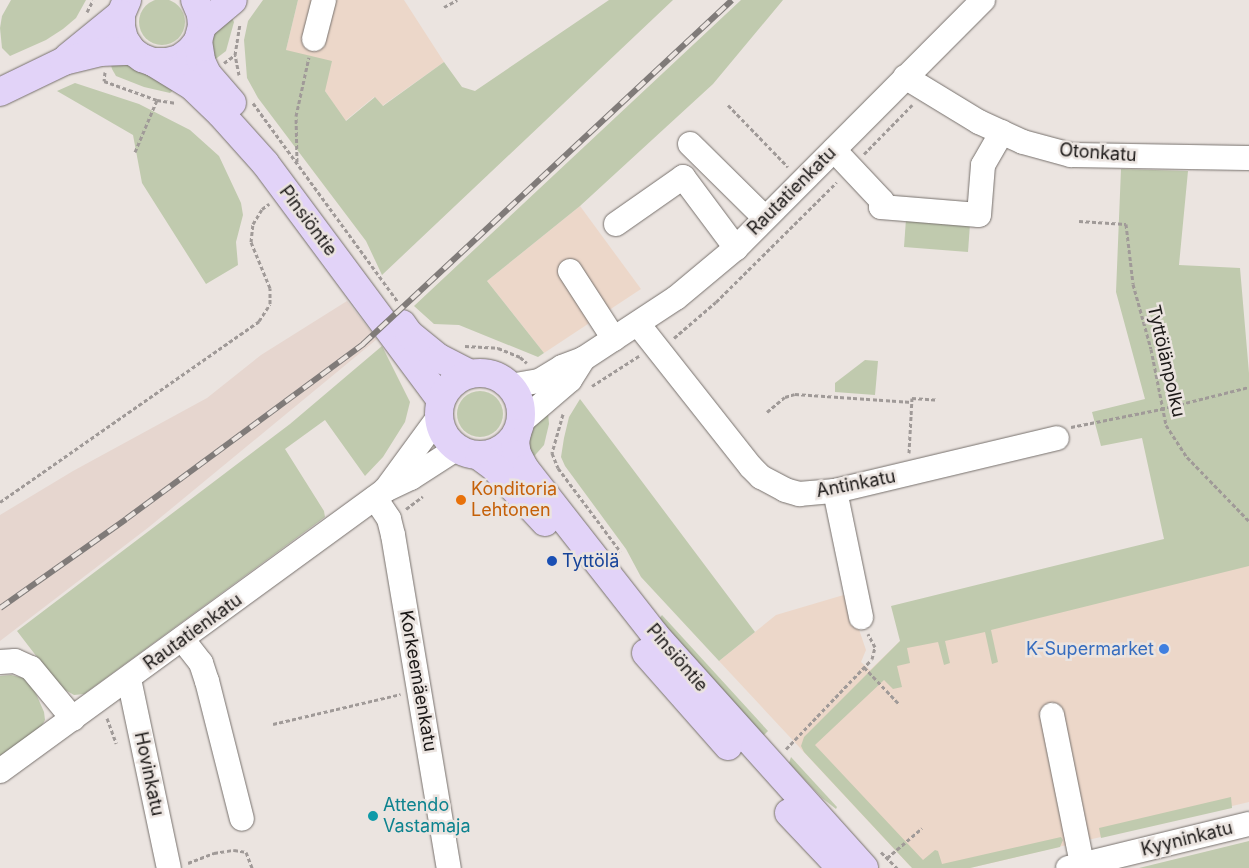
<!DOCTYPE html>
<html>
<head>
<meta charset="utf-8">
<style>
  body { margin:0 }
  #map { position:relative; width:1249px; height:868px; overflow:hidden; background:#ebe4e0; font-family:Inter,sans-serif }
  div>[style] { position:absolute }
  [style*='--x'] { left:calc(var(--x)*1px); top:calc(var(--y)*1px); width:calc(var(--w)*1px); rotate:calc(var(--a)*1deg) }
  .commercial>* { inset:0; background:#ecd7c9 }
  .built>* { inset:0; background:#e6d6cf }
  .green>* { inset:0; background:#c0caae }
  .round { border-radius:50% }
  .path>* { height:3px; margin-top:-1.5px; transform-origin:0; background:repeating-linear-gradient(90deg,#a09a98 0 4px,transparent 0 6.5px) }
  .roads { filter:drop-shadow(0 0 1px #77716d) drop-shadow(0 0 1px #77716d) }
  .minor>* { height:24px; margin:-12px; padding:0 12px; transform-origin:12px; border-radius:12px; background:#fff }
  .major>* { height:28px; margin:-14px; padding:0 14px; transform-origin:14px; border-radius:14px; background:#e2d3f8 }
  .major>.ring { margin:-14px; padding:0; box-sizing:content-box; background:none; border:28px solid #e2d3f8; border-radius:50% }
  .rail>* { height:5.5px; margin-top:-2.75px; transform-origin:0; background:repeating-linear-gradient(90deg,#ebe4e0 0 11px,#807b79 0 22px); box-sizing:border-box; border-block:1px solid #807b79 }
  .dots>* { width:14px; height:14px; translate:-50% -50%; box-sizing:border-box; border:2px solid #ebe4e0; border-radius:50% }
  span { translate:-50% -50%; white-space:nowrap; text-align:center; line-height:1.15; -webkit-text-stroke:5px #ebe4e0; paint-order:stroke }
  .street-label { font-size:18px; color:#1b1817 }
  .food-label { font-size:18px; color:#c56008 }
  .left { translate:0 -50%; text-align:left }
  .transit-label { font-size:18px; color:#164399 }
  .shop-label { font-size:18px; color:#366cbe }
  .right { translate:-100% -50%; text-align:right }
  .culture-label { font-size:18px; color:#0d838f }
</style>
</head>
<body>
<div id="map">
  <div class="commercial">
    <i style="clip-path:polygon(298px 0,404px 0,444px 62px,382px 106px,374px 97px,345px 121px,325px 91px,286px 50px)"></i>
    <i style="clip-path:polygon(580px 206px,641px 289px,544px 353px,487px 281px)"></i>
    <i style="clip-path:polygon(1249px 552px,1249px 802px,970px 868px,910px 866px,719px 661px,776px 615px,847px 594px,866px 650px,861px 662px,870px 670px,900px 641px)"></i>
  </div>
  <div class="built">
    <i style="clip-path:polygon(347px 301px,377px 339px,149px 527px,0 641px,0 515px,73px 471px,207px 398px,261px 355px)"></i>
  </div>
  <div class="green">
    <i class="round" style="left:139px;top:-1px;width:46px;height:46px"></i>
    <i style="clip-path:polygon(11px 0,86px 0,76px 18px,63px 29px,46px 40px,10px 56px,2px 48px,0 28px,2px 16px)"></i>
    <i style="clip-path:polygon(263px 0,298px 0,286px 50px,332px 61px,325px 91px,346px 121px,375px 97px,383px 106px,444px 62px,462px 87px,475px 91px,609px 0,673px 0,382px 275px,366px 241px,258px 98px,247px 78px,244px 40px,248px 21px)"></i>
    <i style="clip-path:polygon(741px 0,783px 0,713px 84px,580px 206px,487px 281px,544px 353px,538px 357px,459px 325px,434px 324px,414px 306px)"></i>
    <i style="clip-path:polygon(230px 14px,234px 22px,226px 51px,209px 64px,210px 38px)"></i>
    <i style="clip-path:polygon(110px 61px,120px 61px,176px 88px,170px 93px,144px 87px,116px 76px,112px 69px)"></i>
    <i style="clip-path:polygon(75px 83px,139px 104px,190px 130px,219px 156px,241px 203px,243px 215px,236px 242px,238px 265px,206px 284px,142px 183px,133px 135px,57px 91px)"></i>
    <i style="clip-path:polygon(1121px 169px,1188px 171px,1179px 265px,1240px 268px,1249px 373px,1249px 566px,991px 630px,998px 662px,992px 664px,985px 632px,945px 641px,950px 663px,944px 665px,938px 642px,907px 648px,910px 663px,897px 666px,902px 687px,893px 689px,884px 680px,815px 745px,923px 860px,935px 850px,938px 851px,942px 864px,1061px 837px,1063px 840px,1060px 847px,970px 868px,912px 868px,804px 752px,801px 746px,804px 737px,900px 641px,891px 606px,1164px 539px,1142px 438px,1101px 446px,1092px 412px,1145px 399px,1116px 292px)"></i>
    <i style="clip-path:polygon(906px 219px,970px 224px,968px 252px,904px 247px)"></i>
    <i style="clip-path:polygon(382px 346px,410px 402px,405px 422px,383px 457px,365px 476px,325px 420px,285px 449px,324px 511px,325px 517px,84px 694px,74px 695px,60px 687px,17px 631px,290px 424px)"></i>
    <i style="clip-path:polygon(865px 360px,878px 361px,875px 395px,835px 392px,835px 383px)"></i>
    <i class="round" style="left:457px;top:391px;width:46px;height:46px"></i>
    <i style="clip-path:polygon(580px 399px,755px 632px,719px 661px,641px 577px,626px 549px,565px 466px,561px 457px,564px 438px,569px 417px)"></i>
    <i style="clip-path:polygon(548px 413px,549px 424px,544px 445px,530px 461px,527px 447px,529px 435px,533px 425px)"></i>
    <i style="clip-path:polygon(662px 615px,768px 731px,763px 736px,659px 619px)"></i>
    <i style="clip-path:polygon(11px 675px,24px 678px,33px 687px,44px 712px,45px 720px,41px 727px,0 756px,0 676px)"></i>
    <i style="clip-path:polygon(791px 757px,837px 807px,836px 809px,822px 798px,789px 763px)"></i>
    <i style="clip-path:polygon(1231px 797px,1232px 808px,1101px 838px,1099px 828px)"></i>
    <i style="clip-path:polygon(1249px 841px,1249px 868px,1139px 868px)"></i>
  </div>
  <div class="path">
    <i style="--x:444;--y:7;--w:15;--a:-28"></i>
    <i style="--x:87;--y:12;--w:13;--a:-63"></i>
    <i style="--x:224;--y:63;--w:14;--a:-36"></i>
    <i style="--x:105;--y:72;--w:9;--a:96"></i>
    <i style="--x:104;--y:81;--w:56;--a:19.7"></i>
    <i style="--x:157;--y:100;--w:18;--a:9"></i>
    <i style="--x:239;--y:75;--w:20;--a:-101"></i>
    <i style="--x:235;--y:55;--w:32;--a:-81"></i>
    <i style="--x:253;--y:103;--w:246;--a:53.9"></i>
    <i style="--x:728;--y:105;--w:86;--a:45.9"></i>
    <i style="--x:135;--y:152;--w:56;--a:-67.1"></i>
    <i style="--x:864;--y:154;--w:69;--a:-45.6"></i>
    <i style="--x:297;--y:162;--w:46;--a:-91.2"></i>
    <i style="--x:296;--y:116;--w:60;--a:-77.6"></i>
    <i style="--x:1079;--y:221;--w:47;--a:3.7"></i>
    <i style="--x:1126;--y:224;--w:60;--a:83.3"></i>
    <i style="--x:1133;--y:284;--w:67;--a:74.5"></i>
    <i style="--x:1151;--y:349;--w:77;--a:78.8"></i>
    <i style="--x:1166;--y:425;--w:38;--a:57"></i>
    <i style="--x:1187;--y:457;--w:89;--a:45.9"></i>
    <i style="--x:674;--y:338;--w:55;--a:-40.6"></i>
    <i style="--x:716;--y:302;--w:170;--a:-44.8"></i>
    <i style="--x:465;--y:346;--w:33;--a:3"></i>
    <i style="--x:498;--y:348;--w:24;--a:22"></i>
    <i style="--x:520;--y:357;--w:9;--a:41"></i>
    <i style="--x:592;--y:386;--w:56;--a:-32.6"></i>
    <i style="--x:767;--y:412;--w:23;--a:-40"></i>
    <i style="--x:785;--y:397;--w:10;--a:-17"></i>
    <i style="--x:795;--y:394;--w:117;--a:3.9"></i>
    <i style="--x:563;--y:414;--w:41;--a:105.8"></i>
    <i style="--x:552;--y:453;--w:16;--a:68"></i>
    <i style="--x:558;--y:468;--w:104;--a:53.2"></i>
    <i style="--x:1071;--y:427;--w:92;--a:-11.3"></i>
    <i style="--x:1161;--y:409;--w:91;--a:-14"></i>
    <i style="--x:909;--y:453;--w:55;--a:-86.9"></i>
    <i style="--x:912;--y:398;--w:26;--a:4"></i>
    <i style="--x:0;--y:502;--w:316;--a:-34.9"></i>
    <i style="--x:259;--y:321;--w:20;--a:-57"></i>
    <i style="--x:270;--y:304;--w:16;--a:-90"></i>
    <i style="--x:270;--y:288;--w:50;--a:-112.4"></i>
    <i style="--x:251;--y:242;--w:18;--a:-84"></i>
    <i style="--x:253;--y:224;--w:17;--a:-59"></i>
    <i style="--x:262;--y:209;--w:9;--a:-36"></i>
    <i style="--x:406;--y:509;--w:21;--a:-37"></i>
    <i style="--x:864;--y:667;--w:50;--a:46.6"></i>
    <i style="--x:107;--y:718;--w:27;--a:70"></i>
    <i style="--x:273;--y:724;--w:131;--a:-13.2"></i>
    <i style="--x:786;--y:749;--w:124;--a:-46.3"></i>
    <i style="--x:872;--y:659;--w:12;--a:-76"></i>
    <i style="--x:875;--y:647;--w:15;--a:-118"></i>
    <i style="--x:881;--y:852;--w:23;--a:45"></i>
    <i style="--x:887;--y:858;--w:46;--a:-40.6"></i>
    <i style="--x:188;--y:863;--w:28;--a:-21"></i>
    <i style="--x:214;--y:853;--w:20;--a:-9"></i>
    <i style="--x:234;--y:850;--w:12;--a:9"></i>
    <i style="--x:246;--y:852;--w:17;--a:69"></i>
  </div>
  <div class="roads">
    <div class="minor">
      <i style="--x:314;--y:39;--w:40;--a:-75.6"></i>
      <i style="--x:905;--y:77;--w:87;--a:31.3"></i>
      <i style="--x:979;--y:122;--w:48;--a:24.4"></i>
      <i style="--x:1023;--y:142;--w:50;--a:15.2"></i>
      <i style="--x:1071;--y:155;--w:178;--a:1"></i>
      <i style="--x:690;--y:144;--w:105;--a:44.6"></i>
      <i style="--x:834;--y:150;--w:70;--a:46.7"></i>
      <i style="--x:882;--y:201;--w:6;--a:99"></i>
      <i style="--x:881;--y:207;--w:98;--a:4.7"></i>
      <i style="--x:979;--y:215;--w:50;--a:-85.4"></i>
      <i style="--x:983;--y:165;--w:38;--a:-60"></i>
      <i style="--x:616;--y:224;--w:82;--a:-35"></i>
      <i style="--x:683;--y:177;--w:89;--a:53.3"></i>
      <i style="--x:570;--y:271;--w:81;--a:57.1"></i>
      <i style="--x:638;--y:324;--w:182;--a:51.7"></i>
      <i style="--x:751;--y:467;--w:14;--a:45"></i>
      <i style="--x:761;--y:477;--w:27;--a:28"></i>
      <i style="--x:785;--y:490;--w:15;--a:16"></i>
      <i style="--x:799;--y:494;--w:36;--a:-5"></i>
      <i style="--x:835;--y:491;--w:228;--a:-13.4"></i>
      <i style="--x:510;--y:386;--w:29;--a:-10"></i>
      <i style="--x:539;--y:381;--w:27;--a:-31"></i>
      <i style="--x:562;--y:367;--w:22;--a:-21"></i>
      <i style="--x:583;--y:359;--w:111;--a:-33.3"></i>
      <i style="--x:676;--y:298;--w:78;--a:-39.8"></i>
      <i style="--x:736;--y:248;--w:350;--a:-45.1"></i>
      <i style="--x:520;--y:423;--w:66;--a:-40.7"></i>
      <i style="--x:570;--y:380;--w:25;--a:-58"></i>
      <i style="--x:386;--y:489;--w:88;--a:-53.8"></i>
      <i style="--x:835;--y:491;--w:129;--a:78.3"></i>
      <i style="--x:375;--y:498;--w:25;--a:56"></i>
      <i style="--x:389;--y:519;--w:16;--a:76"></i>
      <i style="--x:393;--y:535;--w:338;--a:80.5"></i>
      <i style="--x:183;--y:640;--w:29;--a:52"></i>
      <i style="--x:201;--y:663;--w:19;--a:72"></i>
      <i style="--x:207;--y:681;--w:142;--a:75.8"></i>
      <i style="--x:0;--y:662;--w:15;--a:-4"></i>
      <i style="--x:15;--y:661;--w:17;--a:24"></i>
      <i style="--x:31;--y:668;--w:66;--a:50.5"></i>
      <i style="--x:129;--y:679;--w:193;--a:78.1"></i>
      <i style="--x:1052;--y:715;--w:152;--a:78.6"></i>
      <i style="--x:0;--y:771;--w:477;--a:-36.1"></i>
      <i style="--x:385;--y:490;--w:29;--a:-25"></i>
      <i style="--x:411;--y:478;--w:54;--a:-32.8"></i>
      <i style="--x:1068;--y:868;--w:186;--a:-13.7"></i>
    </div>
    <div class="major">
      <i style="--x:127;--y:0;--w:15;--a:113"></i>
      <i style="--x:121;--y:14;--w:13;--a:90"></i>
      <i style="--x:121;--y:27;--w:12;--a:76"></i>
      <i style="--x:124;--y:39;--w:14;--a:56"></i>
      <i style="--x:132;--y:51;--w:12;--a:35"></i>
      <i style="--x:142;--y:58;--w:12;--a:20"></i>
      <i style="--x:153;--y:62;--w:14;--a:0"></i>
      <i style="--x:167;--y:62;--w:12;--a:-14"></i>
      <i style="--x:179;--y:59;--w:14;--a:-36"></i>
      <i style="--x:190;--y:51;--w:13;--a:-51"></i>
      <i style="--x:198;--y:41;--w:16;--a:-75"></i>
      <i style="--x:202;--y:26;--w:12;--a:-95"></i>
      <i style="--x:201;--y:14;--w:15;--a:-113"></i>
      <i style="--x:202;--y:26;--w:40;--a:-40"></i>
      <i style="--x:198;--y:41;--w:20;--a:81"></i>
      <i style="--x:201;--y:61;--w:14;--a:65"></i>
      <i style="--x:207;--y:74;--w:38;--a:49"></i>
      <i style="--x:68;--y:57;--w:68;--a:-39.1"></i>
      <i style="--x:153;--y:62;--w:46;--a:31.6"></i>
      <i style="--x:192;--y:86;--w:40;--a:44"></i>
      <i style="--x:221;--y:114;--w:66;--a:48.1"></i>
      <i style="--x:265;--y:163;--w:295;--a:53.4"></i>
      <i style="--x:0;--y:92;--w:71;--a:-25.8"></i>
      <i style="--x:64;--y:61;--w:37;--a:-14"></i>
      <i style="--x:100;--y:52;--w:32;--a:-2"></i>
      <i style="--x:402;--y:324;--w:12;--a:55"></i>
      <i style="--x:409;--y:334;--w:38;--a:39"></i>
      <i style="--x:439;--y:358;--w:35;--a:27"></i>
      <i class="ring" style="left:439px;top:373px;width:54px;height:54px"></i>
      <i style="--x:517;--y:433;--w:9;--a:103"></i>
      <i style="--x:515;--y:442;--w:12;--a:81"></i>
      <i style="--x:517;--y:454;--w:17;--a:62"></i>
      <i style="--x:525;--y:469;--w:211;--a:51.9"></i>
      <i style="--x:655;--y:635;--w:313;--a:48.1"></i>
      <i style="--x:479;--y:456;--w:19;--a:36"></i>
      <i style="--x:494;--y:467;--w:75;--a:47.2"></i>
      <i style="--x:646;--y:653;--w:124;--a:48.6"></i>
      <i style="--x:789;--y:813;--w:76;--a:46.6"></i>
    </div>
  </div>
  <div class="rail">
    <i style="--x:0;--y:608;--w:154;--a:-35.2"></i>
    <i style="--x:126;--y:519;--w:295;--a:-36.4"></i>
    <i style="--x:363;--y:344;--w:504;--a:-42.99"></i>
  </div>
  <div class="dots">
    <i style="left:461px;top:500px;background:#e8710a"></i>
    <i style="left:552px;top:561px;background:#1a4fb4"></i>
    <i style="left:1164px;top:649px;background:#3f7fe0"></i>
    <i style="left:373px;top:816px;background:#0f9aa8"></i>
  </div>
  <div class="street-label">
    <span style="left:1098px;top:153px;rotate:4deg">Otonkatu</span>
    <span style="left:792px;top:191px;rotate:-45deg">Rautatienkatu</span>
    <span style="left:308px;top:221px;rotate:53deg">Pinsiöntie</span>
    <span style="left:1166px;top:361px;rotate:77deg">Tyttölänpolku</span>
    <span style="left:856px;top:484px;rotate:-11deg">Antinkatu</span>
    <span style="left:193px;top:632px;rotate:-36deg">Rautatienkatu</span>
    <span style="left:677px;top:658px;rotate:49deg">Pinsiöntie</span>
    <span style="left:418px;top:681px;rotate:80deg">Korkeemäenkatu</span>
    <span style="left:149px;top:774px;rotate:78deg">Hovinkatu</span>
    <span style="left:1187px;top:839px;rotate:-14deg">Kyyninkatu</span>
  </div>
  <div class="food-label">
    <span class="left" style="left:471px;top:500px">Konditoria<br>Lehtonen</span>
  </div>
  <div class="transit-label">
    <span class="left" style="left:562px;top:561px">Tyttölä</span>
  </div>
  <div class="shop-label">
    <span class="right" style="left:1154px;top:649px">K-Supermarket</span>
  </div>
  <div class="culture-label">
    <span class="left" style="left:383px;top:816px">Attendo<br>Vastamaja</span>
  </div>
</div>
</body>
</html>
